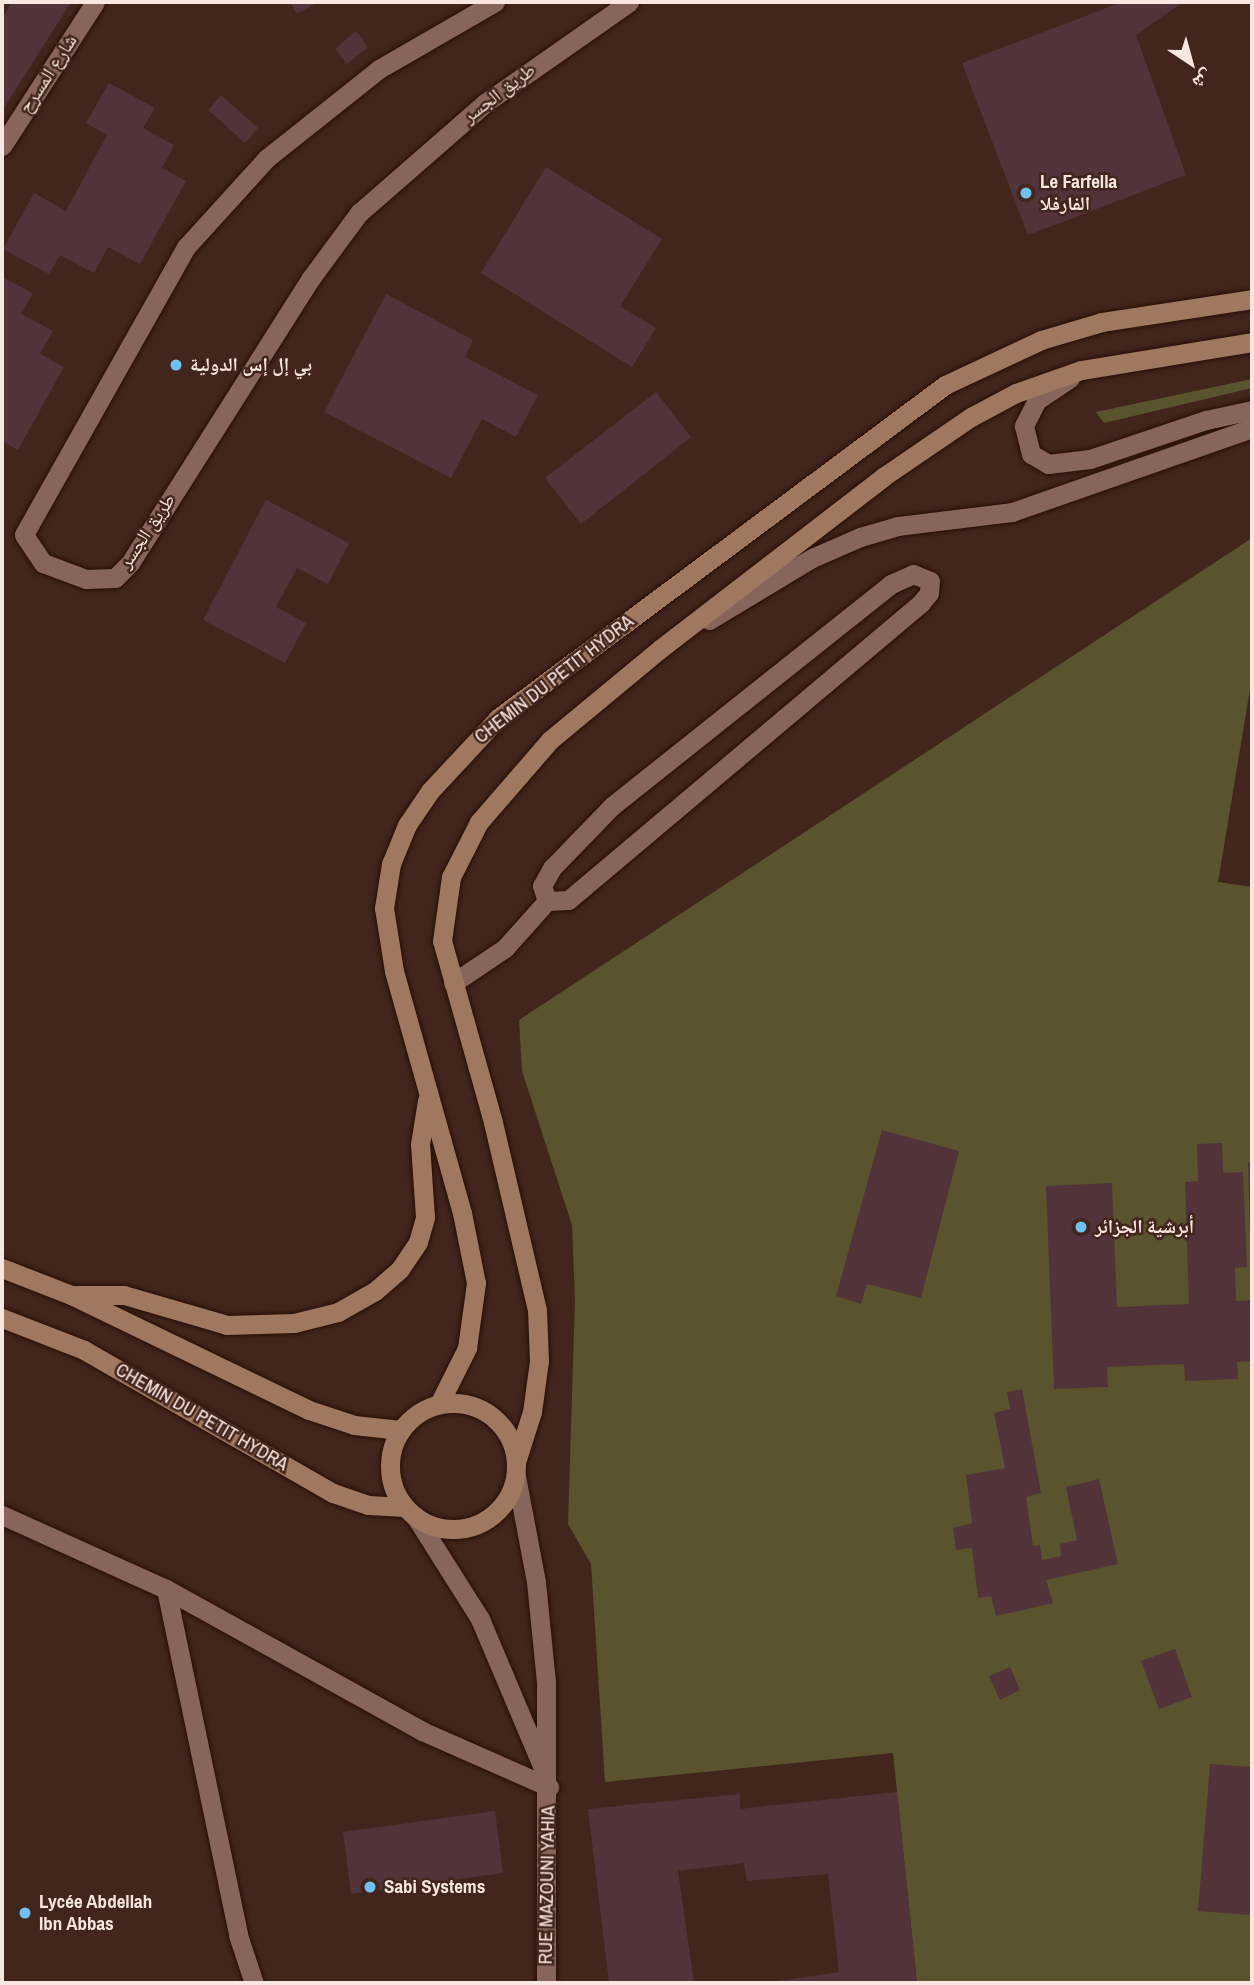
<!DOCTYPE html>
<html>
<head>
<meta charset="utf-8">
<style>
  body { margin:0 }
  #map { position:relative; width:1254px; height:1985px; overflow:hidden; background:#42261d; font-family:"Archivo Narrow","Noto Naskh Arabic",sans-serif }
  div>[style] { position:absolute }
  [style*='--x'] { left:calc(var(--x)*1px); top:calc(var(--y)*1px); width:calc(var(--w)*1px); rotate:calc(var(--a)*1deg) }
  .green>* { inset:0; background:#59542d }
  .building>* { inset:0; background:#52333a }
  .roads { filter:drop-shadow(0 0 2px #270e07) drop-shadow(0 0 2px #270e07) }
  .service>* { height:19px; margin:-9.5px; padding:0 9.5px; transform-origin:9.5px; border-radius:9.5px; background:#87655c }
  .minor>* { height:19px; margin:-9.5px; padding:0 9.5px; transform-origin:9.5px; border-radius:9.5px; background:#87655c }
  .tertiary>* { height:19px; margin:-9.5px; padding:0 9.5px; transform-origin:9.5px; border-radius:9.5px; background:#87655c }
  .secondary>* { height:19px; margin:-9.5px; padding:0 9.5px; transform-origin:9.5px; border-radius:9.5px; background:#9f785f }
  .secondary>.ring { margin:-9.5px; padding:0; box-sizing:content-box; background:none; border:19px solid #9f785f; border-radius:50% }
  .dots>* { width:19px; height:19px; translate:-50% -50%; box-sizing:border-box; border:4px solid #42261d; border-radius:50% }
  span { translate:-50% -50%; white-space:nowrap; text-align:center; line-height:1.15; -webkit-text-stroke:5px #42261d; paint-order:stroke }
  .street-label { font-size:19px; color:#fbe7e1 }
  .poi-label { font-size:19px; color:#fbe7e1; font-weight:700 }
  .left { translate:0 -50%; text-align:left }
  .frame { position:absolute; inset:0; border:4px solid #fbe7e1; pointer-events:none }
  .north { position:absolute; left:1156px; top:28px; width:70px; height:70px; -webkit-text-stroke:5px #42261d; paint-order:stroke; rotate:144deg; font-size:19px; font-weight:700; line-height:28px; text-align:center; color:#fbe7e1 }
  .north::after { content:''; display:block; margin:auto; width:24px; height:32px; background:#fbe7e1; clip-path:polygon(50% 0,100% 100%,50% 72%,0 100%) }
</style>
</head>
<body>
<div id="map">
  <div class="green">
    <i style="clip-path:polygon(1252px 379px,1252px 388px,1104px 423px,1096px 412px)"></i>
    <i style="clip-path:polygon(1252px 538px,1252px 677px,1218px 882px,1252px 887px,1252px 1983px,917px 1983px,893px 1753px,605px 1782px,591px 1564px,568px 1524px,575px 1299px,572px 1225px,522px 1071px,519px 1020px)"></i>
  </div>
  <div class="building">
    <i style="clip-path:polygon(12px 2px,71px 2px,2px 111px,2px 19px)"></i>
    <i style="clip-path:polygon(290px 2px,318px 2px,297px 14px)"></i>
    <i style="clip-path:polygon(1122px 2px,1183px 2px,1136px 35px,1186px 175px,1028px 235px,962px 63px)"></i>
    <i style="clip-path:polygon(356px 31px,368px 47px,347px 64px,335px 49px)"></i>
    <i style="clip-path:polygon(109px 83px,155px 108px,143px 128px,174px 145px,162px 168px,186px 181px,140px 264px,108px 247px,94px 273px,60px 255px,49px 274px,3px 249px,34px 193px,66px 211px,107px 135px,86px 123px)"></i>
    <i style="clip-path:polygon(221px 95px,258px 128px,245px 143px,208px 110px)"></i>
    <i style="clip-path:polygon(546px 167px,662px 239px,620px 306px,656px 328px,632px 367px,481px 273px)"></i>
    <i style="clip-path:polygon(2px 277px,33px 293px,21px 314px,53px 331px,40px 354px,64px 367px,18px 450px,2px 441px)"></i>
    <i style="clip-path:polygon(386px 294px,473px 340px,465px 357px,538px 395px,516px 437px,482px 419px,451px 478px,324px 412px)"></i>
    <i style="clip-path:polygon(656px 392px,691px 437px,581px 524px,545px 478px)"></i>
    <i style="clip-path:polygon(266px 500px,349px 543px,328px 584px,297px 568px,276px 607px,306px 623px,285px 663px,203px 620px)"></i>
    <i style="clip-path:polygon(882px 1130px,959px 1151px,921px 1298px,867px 1284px,861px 1304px,836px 1296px)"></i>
    <i style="clip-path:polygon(1222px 1143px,1223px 1173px,1243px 1172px,1247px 1267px,1235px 1268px,1236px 1301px,1252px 1300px,1252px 1361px,1237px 1362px,1238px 1379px,1185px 1381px,1184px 1364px,1107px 1367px,1108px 1387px,1054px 1389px,1046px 1186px,1112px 1183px,1117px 1307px,1189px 1304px,1185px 1182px,1198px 1181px,1197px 1144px)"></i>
    <i style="clip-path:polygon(1248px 1163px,1252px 1163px,1252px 1238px,1250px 1238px)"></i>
    <i style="clip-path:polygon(1022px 1389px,1041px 1493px,1026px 1497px,1033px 1546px,1040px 1545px,1042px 1560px,1061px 1556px,1060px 1544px,1077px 1540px,1066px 1487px,1099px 1479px,1118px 1564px,1046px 1580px,1053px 1603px,996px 1616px,991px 1596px,978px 1598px,972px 1548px,956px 1550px,953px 1528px,972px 1523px,966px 1475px,1005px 1468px,994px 1413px,1010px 1409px,1007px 1392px)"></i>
    <i style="clip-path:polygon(1175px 1649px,1192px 1697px,1159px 1709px,1141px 1661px)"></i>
    <i style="clip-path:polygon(1010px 1667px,1020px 1690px,1000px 1700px,989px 1676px)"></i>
    <i style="clip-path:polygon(1210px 1764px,1252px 1767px,1251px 1915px,1198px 1911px)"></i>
    <i style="clip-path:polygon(897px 1792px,917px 1983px,765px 1983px,839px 1972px,828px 1874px,747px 1881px,744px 1863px,678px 1871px,694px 1983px,609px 1983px,588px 1809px,740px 1794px,740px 1809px)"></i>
    <i style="clip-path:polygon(495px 1811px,503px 1873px,351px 1894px,343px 1832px)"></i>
  </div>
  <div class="roads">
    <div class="service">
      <i style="--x:913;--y:574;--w:18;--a:22"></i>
      <i style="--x:930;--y:581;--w:12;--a:95"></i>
      <i style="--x:929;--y:593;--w:13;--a:129"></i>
      <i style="--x:921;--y:603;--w:461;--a:139.9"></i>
      <i style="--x:568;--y:900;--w:21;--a:177"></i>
      <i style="--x:547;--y:901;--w:16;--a:-108"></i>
      <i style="--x:542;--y:886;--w:21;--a:-61"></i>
      <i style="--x:552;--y:868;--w:86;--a:-45.9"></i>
      <i style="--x:612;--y:806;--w:357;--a:-38.5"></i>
      <i style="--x:891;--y:584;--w:24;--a:-24"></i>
      <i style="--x:453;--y:983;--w:63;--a:-33.9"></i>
      <i style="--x:505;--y:948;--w:63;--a:-48.2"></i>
    </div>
    <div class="minor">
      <i style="--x:495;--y:2;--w:134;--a:150"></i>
      <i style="--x:379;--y:69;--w:143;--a:141.5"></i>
      <i style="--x:267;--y:158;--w:120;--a:132.3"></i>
      <i style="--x:186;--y:247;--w:330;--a:119.4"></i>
      <i style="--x:24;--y:535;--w:34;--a:56"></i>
      <i style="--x:43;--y:563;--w:46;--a:20.4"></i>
      <i style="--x:86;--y:579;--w:29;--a:-2"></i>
      <i style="--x:115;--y:578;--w:21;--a:-45"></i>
      <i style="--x:130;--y:563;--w:338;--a:-57.6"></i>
      <i style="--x:311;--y:278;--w:81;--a:-53.6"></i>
      <i style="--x:359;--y:213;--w:167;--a:-41.1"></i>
      <i style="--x:485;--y:103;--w:176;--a:-35"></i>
      <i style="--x:2;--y:146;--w:171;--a:-57.1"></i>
      <i style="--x:2;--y:1515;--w:180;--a:24.3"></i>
      <i style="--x:166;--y:1589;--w:293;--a:29"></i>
      <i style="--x:422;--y:1731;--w:139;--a:23.8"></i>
      <i style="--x:166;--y:1589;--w:353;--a:78.2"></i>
      <i style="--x:238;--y:1935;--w:51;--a:71.6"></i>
    </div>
    <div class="tertiary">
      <i style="--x:1070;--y:378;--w:40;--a:146"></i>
      <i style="--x:1037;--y:400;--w:29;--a:117"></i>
      <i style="--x:1024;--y:426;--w:29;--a:76"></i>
      <i style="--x:1031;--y:454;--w:20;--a:30"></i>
      <i style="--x:1048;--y:464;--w:42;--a:-6.8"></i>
      <i style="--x:1090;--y:459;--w:122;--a:-18.6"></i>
      <i style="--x:1206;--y:420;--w:47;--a:-12.3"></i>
      <i style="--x:709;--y:620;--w:120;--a:-31"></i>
      <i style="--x:812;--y:558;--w:52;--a:-23.6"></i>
      <i style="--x:860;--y:537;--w:40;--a:-16"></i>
      <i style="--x:898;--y:526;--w:115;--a:-7"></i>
      <i style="--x:1012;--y:512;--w:254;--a:-19.3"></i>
      <i style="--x:516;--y:1476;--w:108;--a:79.3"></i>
      <i style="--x:536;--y:1582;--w:100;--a:84.3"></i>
      <i style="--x:546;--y:1682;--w:301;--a:90"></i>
      <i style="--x:415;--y:1516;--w:122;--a:57.7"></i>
      <i style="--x:480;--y:1619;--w:160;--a:67.1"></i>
    </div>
    <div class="secondary">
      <i style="--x:2;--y:1268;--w:74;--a:21.4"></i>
      <i style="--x:71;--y:1295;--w:264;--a:25.8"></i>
      <i style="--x:309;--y:1410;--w:47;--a:18.4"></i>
      <i style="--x:354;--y:1425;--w:47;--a:6.1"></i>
      <i style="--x:71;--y:1295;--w:53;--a:0"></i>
      <i style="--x:124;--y:1295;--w:107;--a:16.2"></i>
      <i style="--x:227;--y:1325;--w:67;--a:-1.7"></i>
      <i style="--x:294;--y:1323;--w:45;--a:-14"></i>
      <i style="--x:338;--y:1312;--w:43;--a:-29.6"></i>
      <i style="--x:375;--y:1291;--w:33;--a:-41"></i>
      <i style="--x:400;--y:1269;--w:32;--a:-56"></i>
      <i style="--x:418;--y:1242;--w:26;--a:-74"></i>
      <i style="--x:425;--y:1217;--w:73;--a:-93.9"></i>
      <i style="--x:420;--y:1144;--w:44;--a:-80.8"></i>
      <i style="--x:2;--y:1318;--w:88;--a:21.3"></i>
      <i style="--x:84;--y:1350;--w:287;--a:29.9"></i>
      <i style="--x:333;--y:1493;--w:37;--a:19"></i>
      <i style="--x:368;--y:1505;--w:37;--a:3"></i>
      <i class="ring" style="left:390px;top:1403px;width:107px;height:107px"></i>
      <i style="--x:439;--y:1404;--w:63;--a:-63.4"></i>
      <i style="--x:467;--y:1348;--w:66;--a:-82.1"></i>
      <i style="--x:476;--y:1283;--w:71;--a:-101.3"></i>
      <i style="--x:462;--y:1213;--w:251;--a:-105.7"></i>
      <i style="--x:394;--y:971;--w:64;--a:-99"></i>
      <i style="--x:384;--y:908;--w:45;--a:-81"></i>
      <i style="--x:391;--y:864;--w:42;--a:-67.7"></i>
      <i style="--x:407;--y:825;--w:41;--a:-55.9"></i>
      <i style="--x:430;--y:791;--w:100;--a:-47"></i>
      <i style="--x:498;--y:718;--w:557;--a:-36.68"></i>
      <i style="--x:945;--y:385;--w:106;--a:-25.1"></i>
      <i style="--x:1041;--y:340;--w:64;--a:-16.4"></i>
      <i style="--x:1102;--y:322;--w:152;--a:-8.7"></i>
      <i style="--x:516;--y:1462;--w:52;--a:-72.3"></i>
      <i style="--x:532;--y:1412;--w:51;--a:-82.2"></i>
      <i style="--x:539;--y:1361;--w:51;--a:-92.2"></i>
      <i style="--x:537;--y:1310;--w:193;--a:-103.2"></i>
      <i style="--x:493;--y:1122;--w:188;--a:-105.7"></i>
      <i style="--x:442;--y:941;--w:65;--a:-82"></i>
      <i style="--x:451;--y:877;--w:62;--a:-63"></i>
      <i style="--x:479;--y:822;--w:108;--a:-49.1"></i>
      <i style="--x:550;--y:740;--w:143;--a:-39.6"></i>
      <i style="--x:660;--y:649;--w:282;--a:-37.6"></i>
      <i style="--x:883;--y:477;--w:107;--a:-34.3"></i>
      <i style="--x:971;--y:417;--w:51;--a:-28.1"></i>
      <i style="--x:1016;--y:393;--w:69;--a:-19.5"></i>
      <i style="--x:1081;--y:370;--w:173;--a:-9.3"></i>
    </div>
  </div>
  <div class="dots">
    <i style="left:1026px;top:193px;background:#6dc2f3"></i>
    <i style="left:176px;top:365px;background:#6dc2f3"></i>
    <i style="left:1081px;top:1227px;background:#6dc2f3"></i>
    <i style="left:370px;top:1887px;background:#6dc2f3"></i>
    <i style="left:25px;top:1913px;background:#6dc2f3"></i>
  </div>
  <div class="street-label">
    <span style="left:48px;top:74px;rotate:-57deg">شارع المسرح</span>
    <span style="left:499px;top:93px;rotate:-37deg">طريق الجسر</span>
    <span style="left:147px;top:531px;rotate:-56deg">طريق الجسر</span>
    <span style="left:554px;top:679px;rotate:-38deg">CHEMIN DU PETIT HYDRA</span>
    <span style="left:202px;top:1417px;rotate:30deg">CHEMIN DU PETIT HYDRA</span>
    <span style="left:547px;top:1885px;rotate:-89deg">RUE MAZOUNI YAHIA</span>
  </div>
  <div class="poi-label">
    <span class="left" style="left:1040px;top:193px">Le Farfella<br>الفارفلا</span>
    <span class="left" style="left:190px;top:365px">بي إل إس الدولية</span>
    <span class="left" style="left:1095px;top:1227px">أبرشية الجزائر</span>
    <span class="left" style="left:384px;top:1887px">Sabi Systems</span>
    <span class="left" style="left:39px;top:1913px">Lycée Abdellah<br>Ibn Abbas</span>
  </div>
  <div class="frame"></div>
  <div class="north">ش</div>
</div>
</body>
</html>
